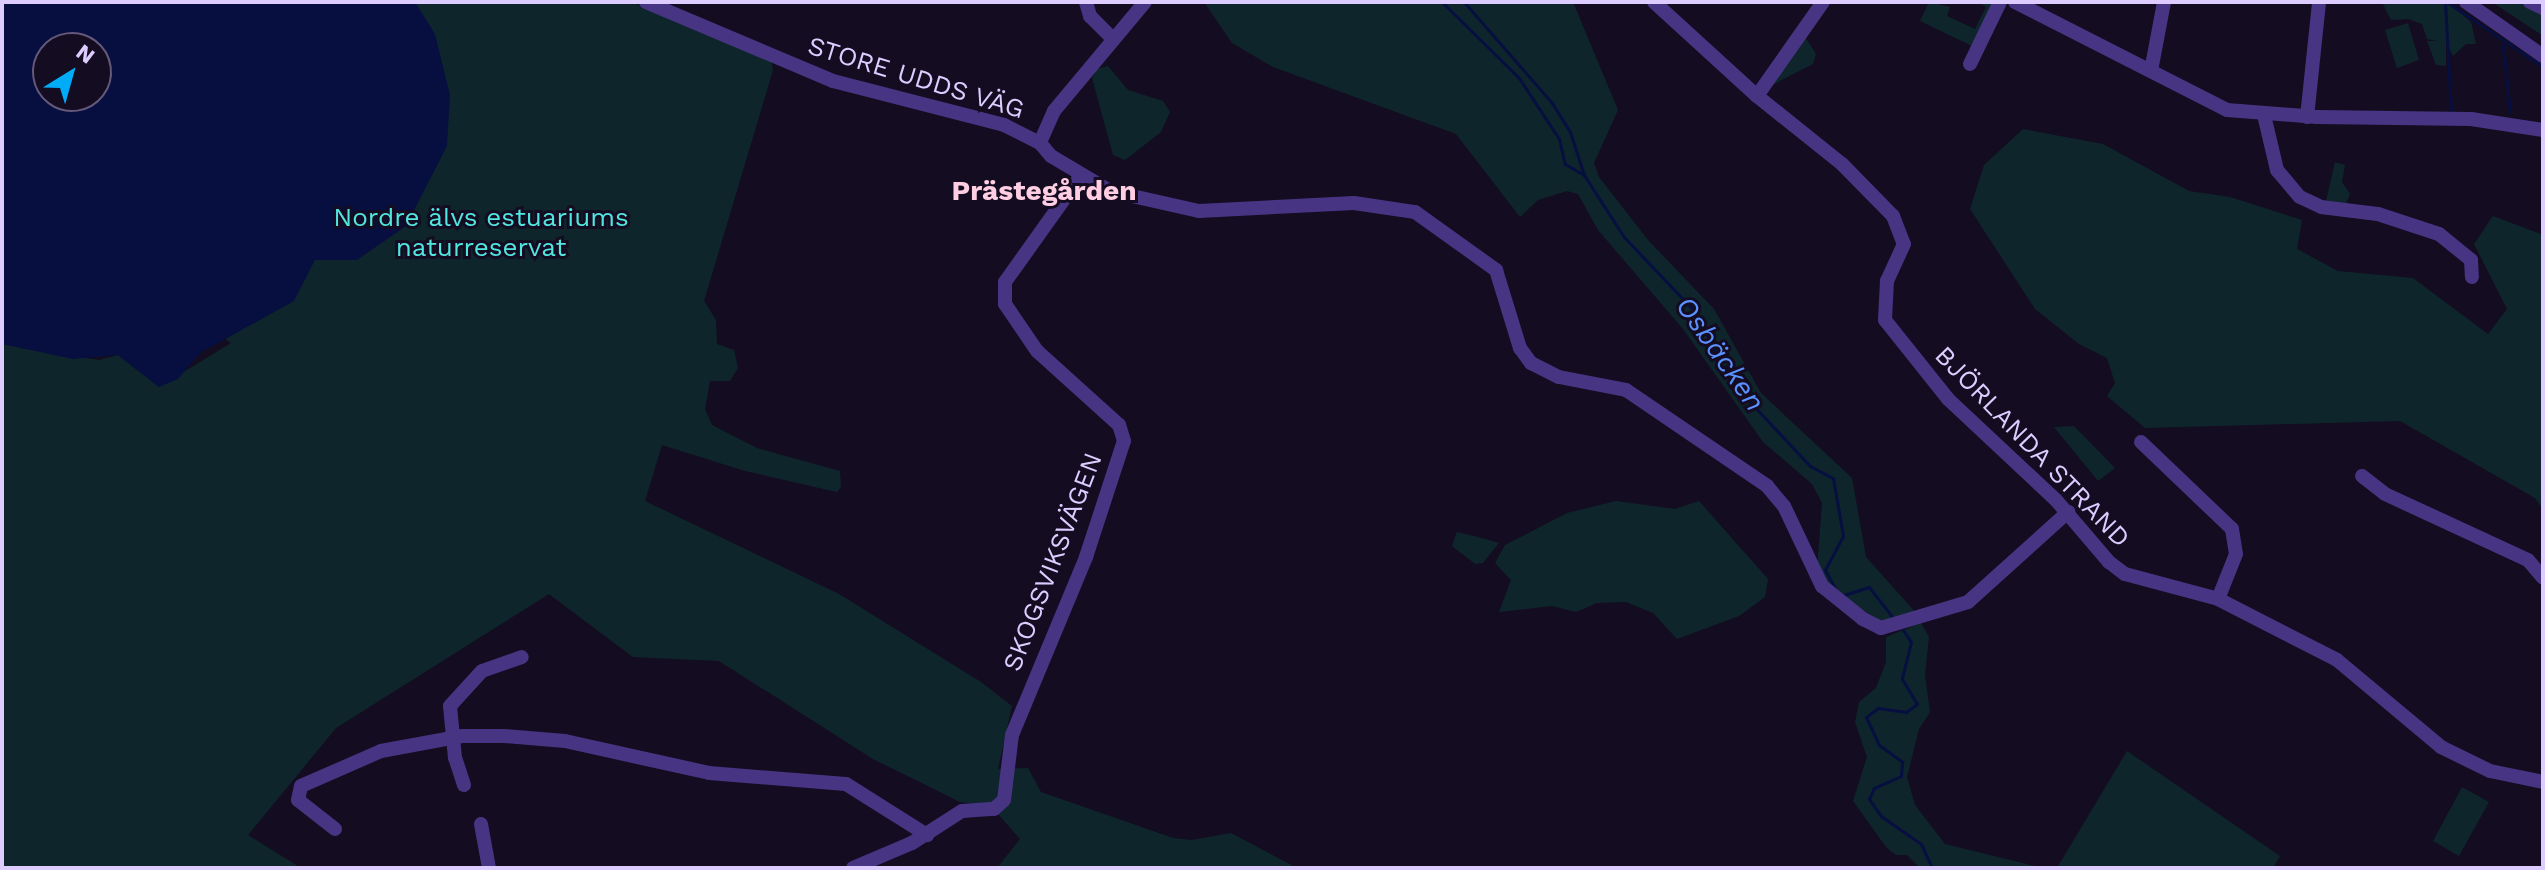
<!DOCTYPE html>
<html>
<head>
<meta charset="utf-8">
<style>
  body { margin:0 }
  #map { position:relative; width:2545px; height:870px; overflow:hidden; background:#140c21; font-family:"Work Sans",sans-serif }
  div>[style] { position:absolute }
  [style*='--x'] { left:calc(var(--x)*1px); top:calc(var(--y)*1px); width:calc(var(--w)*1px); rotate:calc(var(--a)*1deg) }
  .green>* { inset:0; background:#0e262b }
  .water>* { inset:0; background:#060f40 }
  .stream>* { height:3px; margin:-1.5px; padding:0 1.5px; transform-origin:1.5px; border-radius:1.5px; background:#060f40 }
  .minor>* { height:14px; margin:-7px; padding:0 7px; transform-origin:7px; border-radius:7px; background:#473483 }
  span { translate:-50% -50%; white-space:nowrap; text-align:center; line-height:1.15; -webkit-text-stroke:6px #140c21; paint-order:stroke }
  .street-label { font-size:26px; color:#dcccff }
  .park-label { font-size:26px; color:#51e6e0 }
  .neighbourhood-label { font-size:28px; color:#ffcee3; font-weight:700 }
  .water-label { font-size:28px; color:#5a90ff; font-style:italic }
  .frame { position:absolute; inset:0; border:4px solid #dcccff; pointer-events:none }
  .north { position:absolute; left:32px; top:32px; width:80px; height:80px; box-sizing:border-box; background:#140c21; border:2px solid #64597a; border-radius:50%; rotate:37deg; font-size:22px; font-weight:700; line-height:32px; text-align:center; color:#dcccff }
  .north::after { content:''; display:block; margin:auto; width:28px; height:36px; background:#00abf7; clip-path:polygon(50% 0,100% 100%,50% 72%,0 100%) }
</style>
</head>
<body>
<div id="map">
  <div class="green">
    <i style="clip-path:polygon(evenodd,2px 2px,631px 2px,771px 60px,773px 70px,704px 301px,716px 320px,717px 344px,734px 350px,738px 368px,730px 381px,710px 381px,705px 409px,712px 425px,757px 448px,840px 471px,841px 487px,837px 492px,745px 471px,662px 445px,645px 501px,839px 594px,981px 682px,1012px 706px,998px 769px,1028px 768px,1041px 792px,1173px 838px,1192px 840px,1231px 833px,1297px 868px,997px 868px,1020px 839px,991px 806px,960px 802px,873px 759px,719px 661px,633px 657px,549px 594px,336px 728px,248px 835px,301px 868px,2px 868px,2px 344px,99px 360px,118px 355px,159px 387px,231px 343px,190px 315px,2px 340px,2px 2px,48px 48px,96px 48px,96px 96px,48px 96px,48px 48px)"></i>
    <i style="clip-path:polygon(1204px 2px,1573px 2px,1618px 110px,1594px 163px,1599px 177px,1648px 240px,1714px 309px,1761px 393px,1852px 478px,1866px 557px,1917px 614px,1885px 624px,1837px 594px,1817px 569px,1822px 503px,1812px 484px,1763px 442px,1683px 329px,1598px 230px,1578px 194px,1567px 191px,1538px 200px,1520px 217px,1456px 134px,1273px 67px,1232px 43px)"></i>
    <i style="clip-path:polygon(1929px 2px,1950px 7px,1947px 16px,1975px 29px,1986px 7px,1978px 2px,1991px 2px,1994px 8px,1974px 47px,1920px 21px)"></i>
    <i style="clip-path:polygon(2382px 2px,2448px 2px,2471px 22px,2476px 44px,2466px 44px,2453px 56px,2446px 43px,2446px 66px,2436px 65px,2427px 41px,2438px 41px,2427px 39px,2422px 24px,2408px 19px,2391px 20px)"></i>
    <i style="clip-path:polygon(2492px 2px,2523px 2px,2543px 14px,2543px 36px)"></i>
    <i style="clip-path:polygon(2408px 23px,2419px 60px,2397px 68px,2385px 30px)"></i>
    <i style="clip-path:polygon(1804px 35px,1816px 54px,1813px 64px,1770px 86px)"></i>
    <i style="clip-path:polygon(1108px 66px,1128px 90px,1163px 101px,1170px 112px,1161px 132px,1125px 160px,1113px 155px,1092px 78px,1097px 69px)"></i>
    <i style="clip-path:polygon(2023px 129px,2103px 144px,2189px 191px,2230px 197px,2302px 220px,2297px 249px,2338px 271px,2413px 278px,2488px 334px,2507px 309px,2474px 244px,2493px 216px,2543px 235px,2543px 509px,2535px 498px,2400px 421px,2145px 428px,2107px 396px,2115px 383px,2107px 358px,2079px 344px,2035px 309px,1970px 209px,1984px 165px)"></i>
    <i style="clip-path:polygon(2335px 162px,2345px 165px,2342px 182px,2350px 194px,2346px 204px,2326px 201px)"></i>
    <i style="clip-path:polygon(2074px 426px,2115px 468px,2098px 481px,2054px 427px)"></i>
    <i style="clip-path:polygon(1616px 501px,1675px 509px,1699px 501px,1768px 579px,1765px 597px,1739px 616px,1677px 639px,1653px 613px,1626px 602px,1597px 603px,1576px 612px,1552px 606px,1499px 612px,1511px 580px,1495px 563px,1505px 545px,1567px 513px)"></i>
    <i style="clip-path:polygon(1457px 532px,1478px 537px,1499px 543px,1483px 563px,1475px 564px,1452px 546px)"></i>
    <i style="clip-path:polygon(1921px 623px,1929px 637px,1925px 675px,1930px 712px,1919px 729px,1907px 777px,1915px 805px,1945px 844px,2043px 868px,1920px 868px,1907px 855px,1896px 855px,1886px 847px,1853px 801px,1867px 757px,1855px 722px,1859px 702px,1876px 688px,1886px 662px,1886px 637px)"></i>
    <i style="clip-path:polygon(2127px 751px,2280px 856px,2273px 868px,2057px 868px)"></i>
    <i style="clip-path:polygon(2462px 787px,2489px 802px,2459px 856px,2433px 841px)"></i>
  </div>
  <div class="water">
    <i style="clip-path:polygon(evenodd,2px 2px,415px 2px,435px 34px,450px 95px,447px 146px,406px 226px,357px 260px,315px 260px,294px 301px,200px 353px,178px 379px,159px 387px,118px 355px,73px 359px,2px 344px,2px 2px,48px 48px,96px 48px,96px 96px,48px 96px,48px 48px)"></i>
  </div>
  <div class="stream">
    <i style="--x:1442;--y:2;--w:108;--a:44.6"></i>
    <i style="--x:1519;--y:78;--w:73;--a:56.7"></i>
    <i style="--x:1559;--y:139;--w:26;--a:77"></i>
    <i style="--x:1565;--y:164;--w:22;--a:30"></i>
    <i style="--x:1584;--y:175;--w:74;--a:57.2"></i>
    <i style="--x:1624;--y:237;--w:106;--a:46.5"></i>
    <i style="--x:1697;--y:314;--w:60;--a:64.3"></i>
    <i style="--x:1723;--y:368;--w:45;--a:51.3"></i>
    <i style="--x:1751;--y:403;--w:86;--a:46.9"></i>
    <i style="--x:1810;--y:466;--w:26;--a:28"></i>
    <i style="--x:1833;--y:478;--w:59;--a:80.2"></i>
    <i style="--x:1843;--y:536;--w:38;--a:118"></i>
    <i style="--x:1825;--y:570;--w:21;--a:61"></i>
    <i style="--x:1464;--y:2;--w:134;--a:48.9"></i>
    <i style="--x:1552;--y:103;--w:34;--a:58"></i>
    <i style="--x:1570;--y:132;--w:45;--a:72"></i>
    <i style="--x:2445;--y:2;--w:108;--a:86.8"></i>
    <i style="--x:2447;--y:2;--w:116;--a:34.1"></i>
    <i style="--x:2503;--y:45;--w:68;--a:84.1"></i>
    <i style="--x:1844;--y:595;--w:26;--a:-18"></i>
    <i style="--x:1869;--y:587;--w:41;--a:52"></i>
    <i style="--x:1903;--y:630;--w:14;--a:56"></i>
    <i style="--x:1911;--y:642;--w:38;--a:104"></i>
    <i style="--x:1902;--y:679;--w:29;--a:59"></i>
    <i style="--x:1917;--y:704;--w:14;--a:144"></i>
    <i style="--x:1906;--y:712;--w:28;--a:-172"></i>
    <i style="--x:1878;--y:708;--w:15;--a:143"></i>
    <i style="--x:1866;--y:717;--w:31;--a:65"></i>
    <i style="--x:1879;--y:745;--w:29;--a:36"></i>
    <i style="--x:1902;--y:762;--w:14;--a:94"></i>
    <i style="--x:1901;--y:776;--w:30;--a:156"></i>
    <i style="--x:1874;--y:788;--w:12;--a:114"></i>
    <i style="--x:1869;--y:799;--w:21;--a:55"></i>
    <i style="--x:1881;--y:816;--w:49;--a:35"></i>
    <i style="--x:1921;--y:844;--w:26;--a:65"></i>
  </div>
  <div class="minor">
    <i style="--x:646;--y:2;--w:203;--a:22.9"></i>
    <i style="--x:833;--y:81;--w:177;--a:14.4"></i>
    <i style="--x:1004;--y:125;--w:40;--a:26.6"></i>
    <i style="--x:1086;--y:2;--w:15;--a:74"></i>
    <i style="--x:1090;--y:16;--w:33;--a:45"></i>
    <i style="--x:1145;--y:2;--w:142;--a:129.9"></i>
    <i style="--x:1054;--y:111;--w:35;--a:114"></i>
    <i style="--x:1040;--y:143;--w:17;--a:50"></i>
    <i style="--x:1051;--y:156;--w:69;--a:30.7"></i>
    <i style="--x:1110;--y:191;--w:91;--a:12.7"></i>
    <i style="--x:1199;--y:211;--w:155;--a:-3"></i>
    <i style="--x:1354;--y:203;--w:62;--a:8.4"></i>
    <i style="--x:1415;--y:212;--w:100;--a:35.6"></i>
    <i style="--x:1496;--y:270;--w:82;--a:72.9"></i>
    <i style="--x:1520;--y:348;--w:19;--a:54"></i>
    <i style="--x:1531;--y:363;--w:31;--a:27"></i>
    <i style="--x:1559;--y:377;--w:68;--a:11"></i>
    <i style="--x:1626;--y:390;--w:171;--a:34.2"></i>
    <i style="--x:1767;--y:486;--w:26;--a:50"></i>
    <i style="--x:1784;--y:506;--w:89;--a:64.6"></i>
    <i style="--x:1822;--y:586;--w:53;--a:38.8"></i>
    <i style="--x:1863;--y:619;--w:20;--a:27"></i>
    <i style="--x:1881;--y:628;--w:91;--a:-16.6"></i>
    <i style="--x:1968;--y:602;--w:135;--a:-42"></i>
    <i style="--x:1654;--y:2;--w:139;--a:42.4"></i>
    <i style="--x:1823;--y:2;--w:115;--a:125.1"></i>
    <i style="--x:1757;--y:96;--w:109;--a:38.7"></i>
    <i style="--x:1842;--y:164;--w:73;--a:45.6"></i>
    <i style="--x:1893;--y:216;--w:30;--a:69"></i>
    <i style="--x:1904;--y:244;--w:41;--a:114.7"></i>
    <i style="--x:1887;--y:281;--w:39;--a:93"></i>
    <i style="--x:1885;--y:320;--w:101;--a:51.4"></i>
    <i style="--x:1948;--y:399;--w:148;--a:43.1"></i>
    <i style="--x:2056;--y:500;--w:82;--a:49.5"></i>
    <i style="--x:2109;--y:562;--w:20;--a:37"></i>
    <i style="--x:2125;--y:574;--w:96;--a:15"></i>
    <i style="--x:2218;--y:599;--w:134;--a:27.1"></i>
    <i style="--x:2337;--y:660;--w:136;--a:39.9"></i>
    <i style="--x:2441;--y:747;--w:55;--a:26.1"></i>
    <i style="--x:2490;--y:771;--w:54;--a:11.7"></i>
    <i style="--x:2015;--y:2;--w:238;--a:27"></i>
    <i style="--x:2227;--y:110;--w:90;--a:4.4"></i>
    <i style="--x:2317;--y:117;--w:154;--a:0.7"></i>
    <i style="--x:2471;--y:119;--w:73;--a:8.7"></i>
    <i style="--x:2466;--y:2;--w:94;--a:35"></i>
    <i style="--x:2530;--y:2;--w:14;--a:25"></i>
    <i style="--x:1970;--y:64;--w:69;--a:-64.2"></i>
    <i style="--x:2151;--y:71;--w:70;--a:-79.3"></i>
    <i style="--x:2264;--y:115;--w:57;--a:76.7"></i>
    <i style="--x:2277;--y:170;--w:35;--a:50"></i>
    <i style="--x:2300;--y:197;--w:23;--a:25"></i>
    <i style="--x:2321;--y:207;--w:57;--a:7"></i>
    <i style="--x:2378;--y:214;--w:64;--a:18.2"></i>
    <i style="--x:2439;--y:234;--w:41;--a:39.1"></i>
    <i style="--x:2471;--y:260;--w:17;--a:87"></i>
    <i style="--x:2307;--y:117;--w:116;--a:-84"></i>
    <i style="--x:2141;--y:442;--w:126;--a:43.7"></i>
    <i style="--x:2232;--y:529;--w:25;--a:81"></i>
    <i style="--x:2236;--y:554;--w:48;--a:111.8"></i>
    <i style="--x:2362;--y:476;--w:29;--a:38"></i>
    <i style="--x:2385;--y:494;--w:157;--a:24.8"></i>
    <i style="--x:2528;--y:560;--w:23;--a:50"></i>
    <i style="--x:464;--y:785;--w:28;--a:-108"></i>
    <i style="--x:455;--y:758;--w:52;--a:-95.5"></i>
    <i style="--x:450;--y:706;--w:47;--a:-47.6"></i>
    <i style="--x:482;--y:671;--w:42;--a:-19.3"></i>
    <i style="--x:481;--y:824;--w:45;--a:79.7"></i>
    <i style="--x:335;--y:829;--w:47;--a:-141.9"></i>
    <i style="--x:298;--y:800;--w:14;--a:-78"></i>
    <i style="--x:301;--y:786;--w:87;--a:-23.6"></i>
    <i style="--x:381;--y:751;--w:82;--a:-10.5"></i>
    <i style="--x:462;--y:736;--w:42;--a:0"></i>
    <i style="--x:504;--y:736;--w:61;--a:4.7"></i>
    <i style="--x:565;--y:741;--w:148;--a:12.5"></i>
    <i style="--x:709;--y:773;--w:137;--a:4.6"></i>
    <i style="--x:846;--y:784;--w:96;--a:32.2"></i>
    <i style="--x:853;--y:868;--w:64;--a:-23"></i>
    <i style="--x:912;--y:843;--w:59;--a:-32.6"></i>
    <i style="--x:962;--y:811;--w:32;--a:-4"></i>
    <i style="--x:994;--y:809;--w:13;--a:-42"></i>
    <i style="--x:1004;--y:800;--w:65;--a:-83"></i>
    <i style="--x:1012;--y:735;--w:193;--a:-67.4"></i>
    <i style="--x:1086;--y:557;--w:122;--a:-71.9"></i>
    <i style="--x:1124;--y:441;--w:17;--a:-107"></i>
    <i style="--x:1119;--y:425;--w:110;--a:-137.9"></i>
    <i style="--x:1037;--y:351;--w:57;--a:-124.2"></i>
    <i style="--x:1005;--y:304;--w:22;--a:-90"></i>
    <i style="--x:1005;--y:282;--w:129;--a:-54.5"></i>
  </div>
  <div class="street-label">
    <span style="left:916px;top:78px;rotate:17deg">STORE UDDS VÄG</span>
    <span style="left:2032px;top:447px;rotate:46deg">BJÖRLANDA STRAND</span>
    <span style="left:1053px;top:562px;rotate:-69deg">SKOGSVIKSVÄGEN</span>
  </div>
  <div class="park-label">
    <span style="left:481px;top:233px">Nordre älvs estuariums<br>naturreservat</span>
  </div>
  <div class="neighbourhood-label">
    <span style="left:1044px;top:191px">Prästegården</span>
  </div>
  <div class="water-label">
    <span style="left:1720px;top:354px;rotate:55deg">Osbäcken</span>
  </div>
  <div class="frame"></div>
  <div class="north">N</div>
</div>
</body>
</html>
